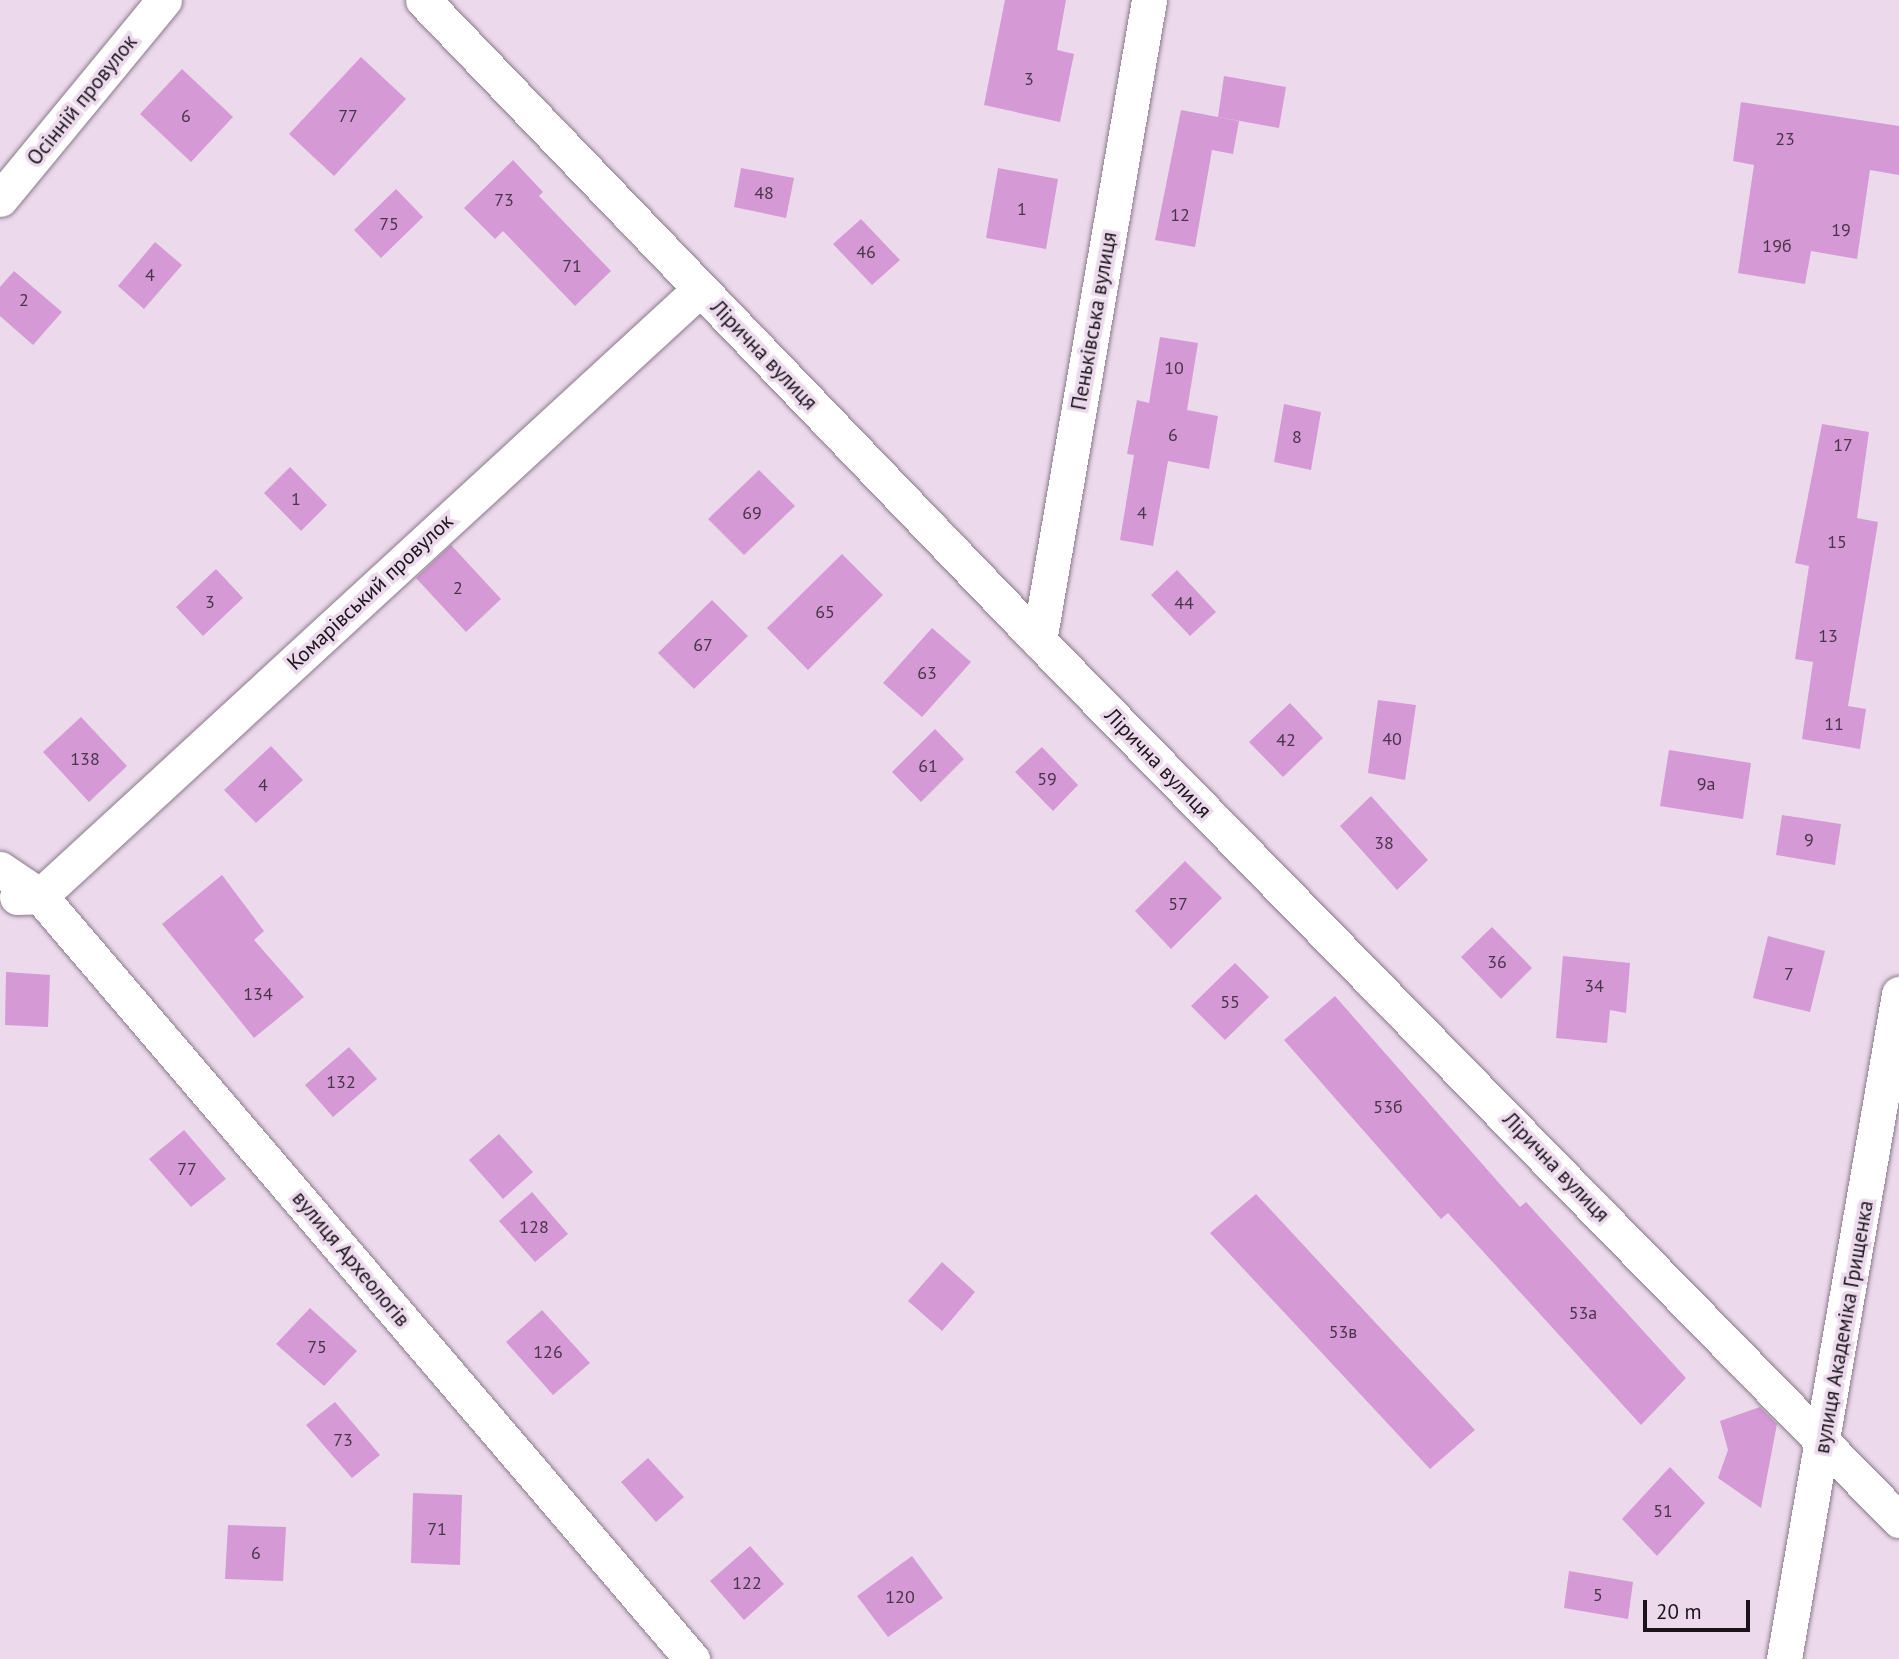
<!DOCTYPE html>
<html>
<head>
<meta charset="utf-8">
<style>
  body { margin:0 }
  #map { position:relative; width:1899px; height:1659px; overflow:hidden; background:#ecdaec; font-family:"PT Sans",sans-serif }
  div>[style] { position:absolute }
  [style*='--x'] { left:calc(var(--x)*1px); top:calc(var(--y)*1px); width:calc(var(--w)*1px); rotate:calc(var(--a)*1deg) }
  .building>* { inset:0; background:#d599d6 }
  .roads { filter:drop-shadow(0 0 2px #8a7a8a) drop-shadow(0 0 2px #8a7a8a) }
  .street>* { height:35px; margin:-17.5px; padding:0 17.5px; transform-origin:17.5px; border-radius:17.5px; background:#fff }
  span { translate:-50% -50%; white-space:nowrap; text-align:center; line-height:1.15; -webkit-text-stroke:7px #ecdaec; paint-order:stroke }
  .number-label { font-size:18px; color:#493549 }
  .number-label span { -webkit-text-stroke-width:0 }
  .street-label { font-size:21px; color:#1a141a }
  .scale { position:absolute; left:1643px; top:1600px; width:107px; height:32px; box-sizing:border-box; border:4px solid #1a141a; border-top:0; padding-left:9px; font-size:21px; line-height:24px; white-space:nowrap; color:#1a141a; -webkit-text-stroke:5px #ecdaec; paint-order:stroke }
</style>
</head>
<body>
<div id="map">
  <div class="building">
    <i style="clip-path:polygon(1005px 0,1066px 0,1057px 50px,1074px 54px,1060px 122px,984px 105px)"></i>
    <i style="clip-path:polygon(361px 57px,406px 99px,334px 176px,289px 134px)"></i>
    <i style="clip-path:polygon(182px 69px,233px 117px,191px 162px,140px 114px)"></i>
    <i style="clip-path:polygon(1224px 76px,1286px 87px,1279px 128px,1218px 117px)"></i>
    <i style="clip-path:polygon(1741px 102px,1899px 126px,1899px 175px,1870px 170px,1857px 259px,1811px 251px,1805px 284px,1738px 273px,1754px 165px,1733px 161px)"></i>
    <i style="clip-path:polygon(1181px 110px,1239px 121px,1233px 154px,1212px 150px,1195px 247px,1155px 240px)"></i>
    <i style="clip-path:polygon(513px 160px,543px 192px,539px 196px,611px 271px,575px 306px,503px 231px,495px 239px,464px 208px)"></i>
    <i style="clip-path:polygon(741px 168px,794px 178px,786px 218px,734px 207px)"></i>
    <i style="clip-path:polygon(998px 168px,1058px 179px,1046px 249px,986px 238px)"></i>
    <i style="clip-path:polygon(396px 189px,423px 217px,381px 258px,354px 230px)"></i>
    <i style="clip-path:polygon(861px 219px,900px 260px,872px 285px,833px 244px)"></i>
    <i style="clip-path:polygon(155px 242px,182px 265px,144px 309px,118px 286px)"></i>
    <i style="clip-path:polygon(14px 271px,62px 312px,33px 345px,0 316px,0 287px)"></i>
    <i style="clip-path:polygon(1160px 337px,1198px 343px,1187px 410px,1218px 416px,1209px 469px,1168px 461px,1153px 546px,1120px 540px,1134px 455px,1127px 454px,1137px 400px,1149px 403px)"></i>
    <i style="clip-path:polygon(1284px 404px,1321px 412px,1311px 470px,1274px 462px)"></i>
    <i style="clip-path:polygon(1822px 424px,1869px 432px,1857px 518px,1878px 522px,1848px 706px,1866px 709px,1860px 749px,1802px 739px,1813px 662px,1795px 659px,1809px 566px,1795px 563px)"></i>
    <i style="clip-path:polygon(290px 467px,327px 505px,301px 531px,264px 493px)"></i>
    <i style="clip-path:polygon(759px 470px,795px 506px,744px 555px,708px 519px)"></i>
    <i style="clip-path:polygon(451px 545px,501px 599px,466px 632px,416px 578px)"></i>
    <i style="clip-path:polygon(842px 554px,883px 595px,808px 670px,767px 628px)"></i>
    <i style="clip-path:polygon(216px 569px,243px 598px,203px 636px,176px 607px)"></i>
    <i style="clip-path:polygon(1177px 570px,1216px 612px,1190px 636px,1151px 595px)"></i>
    <i style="clip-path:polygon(712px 600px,748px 636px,694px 689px,658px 653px)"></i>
    <i style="clip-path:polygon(932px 628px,971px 662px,922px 717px,883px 683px)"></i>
    <i style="clip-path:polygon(1378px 700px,1416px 705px,1405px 780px,1368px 773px)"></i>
    <i style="clip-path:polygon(1290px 703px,1323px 738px,1283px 777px,1249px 742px)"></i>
    <i style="clip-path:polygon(81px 717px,127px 766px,89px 802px,43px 752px)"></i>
    <i style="clip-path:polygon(935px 729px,964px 759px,921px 802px,892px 772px)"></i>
    <i style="clip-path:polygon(271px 746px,303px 780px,256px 823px,224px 790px)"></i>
    <i style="clip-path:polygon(1042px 747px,1078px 785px,1053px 811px,1015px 772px)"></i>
    <i style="clip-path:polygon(1669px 750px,1751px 763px,1743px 819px,1660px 806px)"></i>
    <i style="clip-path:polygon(1371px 796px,1428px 860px,1397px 890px,1340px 826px)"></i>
    <i style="clip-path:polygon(1782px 815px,1841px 824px,1835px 865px,1776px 855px)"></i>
    <i style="clip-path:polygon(1185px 861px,1222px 898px,1171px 949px,1135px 911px)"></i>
    <i style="clip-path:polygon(222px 875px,264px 931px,254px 940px,304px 997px,254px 1038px,162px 924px)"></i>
    <i style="clip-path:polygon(1492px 927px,1532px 968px,1501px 999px,1461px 957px)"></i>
    <i style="clip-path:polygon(1768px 936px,1825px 951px,1810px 1012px,1753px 998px)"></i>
    <i style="clip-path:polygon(1563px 956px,1630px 963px,1626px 1013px,1610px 1010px,1607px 1043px,1556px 1038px)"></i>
    <i style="clip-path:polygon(1235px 963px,1269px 997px,1225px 1040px,1191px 1006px)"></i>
    <i style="clip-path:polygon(6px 972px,50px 975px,48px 1027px,5px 1025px)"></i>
    <i style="clip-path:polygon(1335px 996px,1520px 1207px,1526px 1202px,1686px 1378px,1641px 1425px,1448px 1213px,1441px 1219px,1284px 1040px)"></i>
    <i style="clip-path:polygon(349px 1047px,377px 1079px,333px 1117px,305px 1085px)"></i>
    <i style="clip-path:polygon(184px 1130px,226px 1179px,191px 1207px,149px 1159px)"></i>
    <i style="clip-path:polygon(499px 1134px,533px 1172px,503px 1199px,469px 1160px)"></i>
    <i style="clip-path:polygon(532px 1192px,568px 1234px,535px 1262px,499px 1221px)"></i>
    <i style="clip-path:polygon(1256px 1194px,1475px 1430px,1430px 1469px,1210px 1233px)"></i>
    <i style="clip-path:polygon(942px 1262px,975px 1292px,942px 1331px,908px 1301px)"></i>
    <i style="clip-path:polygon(310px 1308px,357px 1351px,324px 1386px,276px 1344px)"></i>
    <i style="clip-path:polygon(542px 1310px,590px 1363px,553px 1395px,506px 1342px)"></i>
    <i style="clip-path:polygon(335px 1402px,380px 1455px,352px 1478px,306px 1425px)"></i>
    <i style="clip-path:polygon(1760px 1407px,1777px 1424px,1761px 1508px,1718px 1478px,1728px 1450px,1720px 1421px)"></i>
    <i style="clip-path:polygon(648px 1458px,684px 1497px,656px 1522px,621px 1482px)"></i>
    <i style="clip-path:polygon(1670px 1467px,1705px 1503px,1657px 1556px,1622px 1519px)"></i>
    <i style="clip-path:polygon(413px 1493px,462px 1495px,460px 1565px,411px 1563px)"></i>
    <i style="clip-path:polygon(228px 1525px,286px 1527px,283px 1581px,225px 1579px)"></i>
    <i style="clip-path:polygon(750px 1546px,784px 1584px,744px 1620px,710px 1581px)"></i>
    <i style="clip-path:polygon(912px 1556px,943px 1598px,888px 1637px,857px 1596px)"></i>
    <i style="clip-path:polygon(1569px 1571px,1633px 1582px,1628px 1619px,1564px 1608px)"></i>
  </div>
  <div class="roads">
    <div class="street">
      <i style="--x:423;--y:0;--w:889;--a:46.14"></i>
      <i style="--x:1039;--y:641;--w:1230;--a:45.63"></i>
      <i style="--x:0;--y:199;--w:258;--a:-50.5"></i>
      <i style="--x:1039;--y:641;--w:650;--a:-80.26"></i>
      <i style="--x:0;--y:869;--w:48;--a:34"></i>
      <i style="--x:40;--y:896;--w:1004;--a:49.49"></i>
      <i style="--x:17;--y:897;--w:23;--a:-2"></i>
      <i style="--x:40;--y:896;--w:897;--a:-42.6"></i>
      <i style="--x:1784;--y:1659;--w:675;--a:-80.19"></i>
    </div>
  </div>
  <div class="number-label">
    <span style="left:1029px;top:79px">3</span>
    <span style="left:186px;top:116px">6</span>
    <span style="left:348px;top:116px">77</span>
    <span style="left:1785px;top:139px">23</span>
    <span style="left:764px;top:193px">48</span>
    <span style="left:504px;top:200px">73</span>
    <span style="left:1022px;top:209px">1</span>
    <span style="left:1180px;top:215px">12</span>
    <span style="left:389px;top:224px">75</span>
    <span style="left:1841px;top:230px">19</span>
    <span style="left:1777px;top:246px">19б</span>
    <span style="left:866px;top:252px">46</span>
    <span style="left:572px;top:266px">71</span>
    <span style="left:150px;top:275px">4</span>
    <span style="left:24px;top:300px">2</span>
    <span style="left:1174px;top:368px">10</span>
    <span style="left:1173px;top:435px">6</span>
    <span style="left:1297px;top:437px">8</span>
    <span style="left:1843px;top:445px">17</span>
    <span style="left:296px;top:499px">1</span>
    <span style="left:752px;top:513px">69</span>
    <span style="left:1142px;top:513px">4</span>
    <span style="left:1837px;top:542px">15</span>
    <span style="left:458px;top:588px">2</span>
    <span style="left:210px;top:602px">3</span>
    <span style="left:1184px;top:603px">44</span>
    <span style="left:825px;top:612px">65</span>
    <span style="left:1828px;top:636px">13</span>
    <span style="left:703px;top:645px">67</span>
    <span style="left:927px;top:673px">63</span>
    <span style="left:1834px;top:724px">11</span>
    <span style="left:1392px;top:739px">40</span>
    <span style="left:1286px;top:740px">42</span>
    <span style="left:85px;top:759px">138</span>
    <span style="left:928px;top:766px">61</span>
    <span style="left:1047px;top:779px">59</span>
    <span style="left:1706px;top:784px">9а</span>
    <span style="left:263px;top:785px">4</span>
    <span style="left:1809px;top:840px">9</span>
    <span style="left:1384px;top:843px">38</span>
    <span style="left:1178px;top:904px">57</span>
    <span style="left:1497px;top:962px">36</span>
    <span style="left:1789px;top:974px">7</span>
    <span style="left:1594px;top:986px">34</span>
    <span style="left:258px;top:994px">134</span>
    <span style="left:1230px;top:1002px">55</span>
    <span style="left:341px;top:1082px">132</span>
    <span style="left:1388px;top:1107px">53б</span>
    <span style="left:187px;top:1169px">77</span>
    <span style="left:534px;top:1227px">128</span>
    <span style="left:1583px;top:1313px">53а</span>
    <span style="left:1343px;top:1332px">53в</span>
    <span style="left:317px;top:1347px">75</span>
    <span style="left:548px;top:1352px">126</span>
    <span style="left:343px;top:1440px">73</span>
    <span style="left:1663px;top:1511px">51</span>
    <span style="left:437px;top:1529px">71</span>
    <span style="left:256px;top:1553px">6</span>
    <span style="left:747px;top:1583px">122</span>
    <span style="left:1598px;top:1595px">5</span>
    <span style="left:900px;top:1597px">120</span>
  </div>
  <div class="street-label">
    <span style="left:82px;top:100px;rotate:-51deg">Осінній провулок</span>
    <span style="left:1094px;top:321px;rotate:-80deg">Пеньківська вулиця</span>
    <span style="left:764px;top:355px;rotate:46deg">Лірична вулиця</span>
    <span style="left:370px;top:592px;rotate:-43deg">Комарівський провулок</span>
    <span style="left:1158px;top:763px;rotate:46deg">Лірична вулиця</span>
    <span style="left:1556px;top:1167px;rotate:46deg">Лірична вулиця</span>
    <span style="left:351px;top:1259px;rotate:50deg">вулиця Археологів</span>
    <span style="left:1844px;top:1327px;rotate:-80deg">вулиця Академіка Грищенка</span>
  </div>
  <div class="scale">20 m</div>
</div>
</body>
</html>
